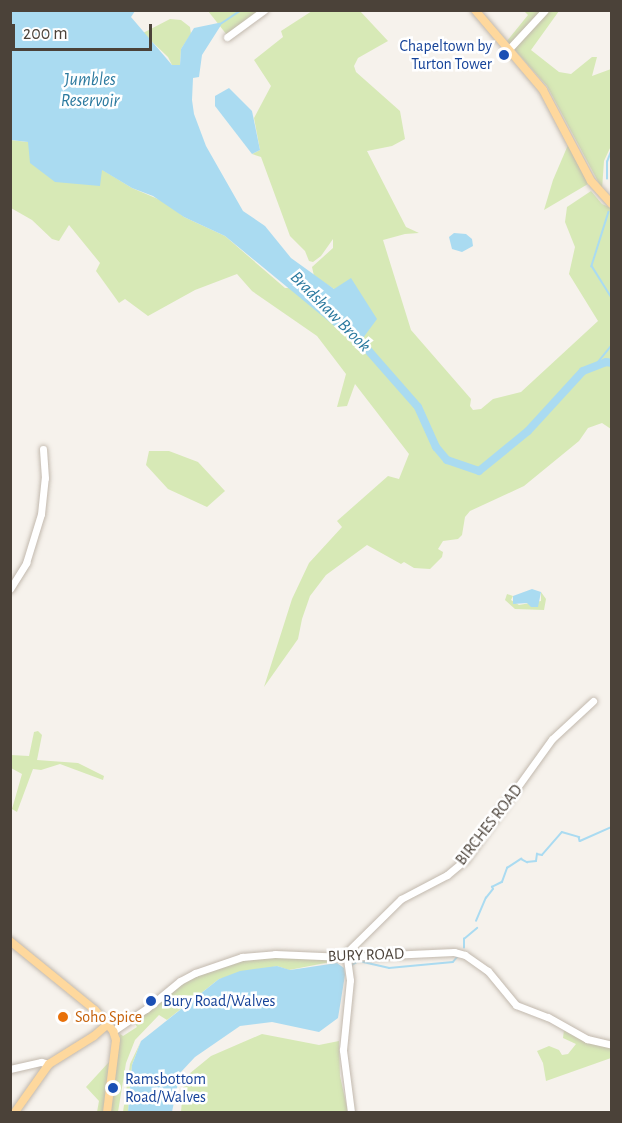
<!DOCTYPE html>
<html>
<head>
<meta charset="utf-8">
<style>
  body { margin:0 }
  #map { position:relative; width:622px; height:1123px; overflow:hidden; background:#f6f2ec; font-family:"Alegreya Sans",sans-serif }
  div>[style] { position:absolute }
  [style*='--x'] { left:calc(var(--x)*1px); top:calc(var(--y)*1px); width:calc(var(--w)*1px); rotate:calc(var(--a)*1deg) }
  .green>* { inset:0; background:#d7e9b6 }
  .water>* { inset:0; background:#aadbf1 }
  .stream>* { height:1.5px; margin:-0.75px; padding:0 0.75px; transform-origin:0.75px; border-radius:0.75px; background:#aadbf1 }
  .river>* { height:8px; margin:-4px; padding:0 4px; transform-origin:4px; border-radius:4px; background:#aadbf1 }
  .roads { filter:drop-shadow(0 0 2px #c2b9ae) drop-shadow(0 0 2px #c2b9ae) }
  .minor>* { height:7px; margin:-3.5px; padding:0 3.5px; transform-origin:3.5px; border-radius:3.5px; background:#fff }
  .major>* { height:8px; margin:-4px; padding:0 4px; transform-origin:4px; border-radius:4px; background:#fed89d }
  .dots>* { width:16px; height:16px; translate:-50% -50%; box-sizing:border-box; border:3px solid #fff; border-radius:50% }
  span { translate:-50% -50%; white-space:nowrap; text-align:center; line-height:1.15; -webkit-text-stroke:5px #fff; paint-order:stroke }
  .transit-label { font-size:16px; color:#164399 }
  .right { translate:-100% -50%; text-align:right }
  .left { translate:0 -50%; text-align:left }
  .street-label { font-size:16px; color:#4b4239 }
  .food-label { font-size:16px; color:#c56008 }
  .water-label { font-size:18px; color:#2c7a9f; font-style:italic }
  .frame { position:absolute; inset:0; border:12px solid #4b4239; pointer-events:none }
  .scale { position:absolute; left:12px; top:24px; width:140px; height:27px; box-sizing:border-box; border:3px solid #4b4239; border-top:0; padding-left:8px; font-size:18px; line-height:21px; white-space:nowrap; color:#4b4239; -webkit-text-stroke:4px #fff; paint-order:stroke }
</style>
</head>
<body>
<div id="map">
  <div class="green">
    <i style="clip-path:polygon(208px 11px,260px 11px,227px 35px)"></i>
    <i style="clip-path:polygon(312px 11px,360px 11px,388px 41px,358px 58px,354px 66px,356px 72px,400px 111px,405px 139px,392px 146px,367px 151px,406px 227px,419px 233px,405px 234px,383px 240px,411px 330px,471px 399px,470px 406px,473px 410px,481px 409px,493px 399px,521px 392px,598px 321px,569px 274px,575px 247px,565px 222px,567px 207px,591px 191px,602px 204px,611px 208px,611px 429px,602px 423px,588px 428px,579px 441px,524px 486px,470px 511px,465px 517px,462px 535px,458px 539px,443px 541px,438px 549px,443px 552px,442px 557px,430px 569px,414px 568px,404px 562px,401px 564px,367px 545px,326px 575px,310px 596px,302px 619px,298px 639px,264px 687px,292px 599px,309px 563px,342px 527px,337px 521px,388px 476px,399px 479px,409px 454px,355px 384px,347px 406px,337px 407px,346px 374px,317px 336px,252px 291px,237px 274px,195px 290px,148px 316px,125px 299px,119px 303px,96px 271px,100px 263px,69px 225px,59px 241px,52px 239px,32px 220px,11px 208px,10px 140px,28px 142px,101px 169px,132px 188px,165px 202px,184px 217px,225px 236px,285px 288px,334px 289px,314px 276px,312px 267px,333px 248px,333px 239px,321px 256px,313px 262px,309px 261px,305px 251px,290px 236px,261px 157px,252px 154px,260px 150px,254px 118px,271px 86px,254px 60px,283px 37px,281px 31px)"></i>
    <i style="clip-path:polygon(524px 11px,559px 11px,531px 50px,559px 72px,571px 74px,592px 57px,597px 57px,592px 76px,611px 69px,611px 146px,604px 161px,602px 189px,547px 86px,507px 41px,528px 15px)"></i>
    <i style="clip-path:polygon(170px 19px,181px 20px,190px 27px,191px 34px,181px 49px,180px 65px,172px 65px,168px 57px,143px 33px)"></i>
    <i style="clip-path:polygon(568px 145px,588px 184px,544px 210px,553px 180px)"></i>
    <i style="clip-path:polygon(149px 451px,169px 451px,198px 462px,225px 491px,207px 507px,168px 489px,146px 465px)"></i>
    <i style="clip-path:polygon(541px 592px,546px 599px,544px 610px,515px 609px,505px 600px,507px 594px,513px 596px,511px 600px,519px 605px,541px 601px)"></i>
    <i style="clip-path:polygon(38px 731px,42px 735px,37px 760px,78px 763px,104px 776px,103px 780px,60px 764px,41px 770px,33px 769px,17px 812px,12px 809px,22px 774px,11px 768px,11px 755px,29px 756px,34px 732px)"></i>
    <i style="clip-path:polygon(274px 956px,341px 960px,289px 970px,277px 966px,219px 979px,167px 1020px,159px 1015px,135px 1040px,126px 1063px,118px 1112px,111px 1112px,120px 1034px,123px 1036px,137px 1027px,133px 1020px,179px 983px,195px 975px,242px 959px)"></i>
    <i style="clip-path:polygon(564px 1030px,584px 1040px,611px 1047px,611px 1058px,546px 1081px,543px 1063px,537px 1051px,549px 1046px,559px 1050px,562px 1055px,568px 1054px,576px 1044px,563px 1038px)"></i>
    <i style="clip-path:polygon(262px 1034px,319px 1045px,339px 1041px,340px 1076px,348px 1112px,181px 1112px,183px 1088px,189px 1074px,211px 1056px)"></i>
    <i style="clip-path:polygon(141px 1041px,132px 1065px,128px 1112px,123px 1112px,130px 1064px)"></i>
    <i style="clip-path:polygon(109px 1062px,104px 1112px,97px 1112px,99px 1101px,86px 1087px)"></i>
  </div>
  <div class="water">
    <i style="clip-path:polygon(11px 10px,135px 11px,131px 17px,172px 65px,180px 65px,181px 49px,194px 28px,223px 22px,202px 55px,199px 77px,193px 78px,192px 100px,194px 114px,206px 146px,243px 211px,265px 226px,291px 258px,334px 289px,351px 278px,377px 319px,363px 338px,355px 343px,225px 236px,184px 217px,153px 196px,132px 188px,102px 170px,100px 186px,55px 182px,30px 163px,28px 142px,11px 140px)"></i>
    <i style="clip-path:polygon(229px 88px,252px 111px,260px 150px,252px 154px,215px 106px,215px 96px)"></i>
    <i style="clip-path:polygon(454px 233px,466px 234px,472px 239px,473px 246px,462px 252px,452px 249px,449px 237px)"></i>
    <i style="clip-path:polygon(532px 589px,541px 592px,538px 607px,531px 607px,527px 603px,513px 604px,513px 596px)"></i>
    <i style="clip-path:polygon(337px 963px,344px 968px,345px 975px,338px 1018px,319px 1032px,272px 1022px,240px 1026px,195px 1057px,180px 1073px,172px 1112px,128px 1112px,132px 1065px,141px 1041px,219px 979px,240px 971px,277px 966px,290px 970px)"></i>
  </div>
  <div class="stream">
    <i style="--x:222;--y:23;--w:23;--a:-34"></i>
    <i style="--x:607;--y:179;--w:17;--a:-90"></i>
    <i style="--x:607;--y:162;--w:14;--a:-69"></i>
    <i style="--x:609;--y:212;--w:57;--a:107.5"></i>
    <i style="--x:592;--y:266;--w:38;--a:58"></i>
    <i style="--x:594;--y:367;--w:28;--a:-51"></i>
    <i style="--x:476;--y:921;--w:25;--a:-67"></i>
    <i style="--x:486;--y:898;--w:11;--a:-52"></i>
    <i style="--x:493;--y:889;--w:2;--a:-117"></i>
    <i style="--x:492;--y:887;--w:11;--a:-27"></i>
    <i style="--x:502;--y:882;--w:15;--a:-70"></i>
    <i style="--x:507;--y:868;--w:17;--a:-33"></i>
    <i style="--x:521;--y:859;--w:7;--a:27"></i>
    <i style="--x:527;--y:862;--w:9;--a:-6"></i>
    <i style="--x:536;--y:861;--w:7;--a:-82"></i>
    <i style="--x:537;--y:854;--w:5;--a:11"></i>
    <i style="--x:542;--y:855;--w:30;--a:-49"></i>
    <i style="--x:562;--y:832;--w:18;--a:16"></i>
    <i style="--x:579;--y:837;--w:4;--a:76"></i>
    <i style="--x:580;--y:841;--w:35;--a:-24"></i>
    <i style="--x:464;--y:948;--w:9;--a:-90"></i>
    <i style="--x:464;--y:939;--w:17;--a:-40"></i>
    <i style="--x:352;--y:965;--w:8;--a:-30"></i>
    <i style="--x:359;--y:961;--w:31;--a:13"></i>
    <i style="--x:389;--y:968;--w:64;--a:-5.4"></i>
    <i style="--x:453;--y:962;--w:8;--a:-50"></i>
  </div>
  <div class="river">
    <i style="--x:353;--y:333;--w:98;--a:48.7"></i>
    <i style="--x:418;--y:407;--w:44;--a:65.8"></i>
    <i style="--x:436;--y:447;--w:17;--a:50"></i>
    <i style="--x:447;--y:460;--w:34;--a:19"></i>
    <i style="--x:479;--y:471;--w:63;--a:-39.2"></i>
    <i style="--x:528;--y:431;--w:81;--a:-47.5"></i>
    <i style="--x:583;--y:371;--w:25;--a:-21"></i>
    <i style="--x:606;--y:362;--w:6;--a:9"></i>
  </div>
  <div class="roads">
    <div class="minor">
      <i style="--x:227;--y:37;--w:46;--a:-36.1"></i>
      <i style="--x:508;--y:50;--w:54;--a:-47.2"></i>
      <i style="--x:10;--y:589;--w:31;--a:-58"></i>
      <i style="--x:26;--y:563;--w:51;--a:-73"></i>
      <i style="--x:41;--y:514;--w:36;--a:-84"></i>
      <i style="--x:45;--y:478;--w:29;--a:-94"></i>
      <i style="--x:113;--y:1031;--w:40;--a:-34"></i>
      <i style="--x:146;--y:1009;--w:44;--a:-39.5"></i>
      <i style="--x:180;--y:981;--w:17;--a:-28"></i>
      <i style="--x:195;--y:973;--w:50;--a:-18.8"></i>
      <i style="--x:242;--y:957;--w:33;--a:-5"></i>
      <i style="--x:275;--y:954;--w:70;--a:2.5"></i>
      <i style="--x:345;--y:957;--w:109;--a:-2.6"></i>
      <i style="--x:454;--y:952;--w:11;--a:15"></i>
      <i style="--x:465;--y:955;--w:28;--a:35"></i>
      <i style="--x:488;--y:971;--w:44;--a:50.5"></i>
      <i style="--x:516;--y:1005;--w:34;--a:21"></i>
      <i style="--x:548;--y:1017;--w:45;--a:29.4"></i>
      <i style="--x:587;--y:1039;--w:26;--a:13"></i>
      <i style="--x:10;--y:1069;--w:32;--a:-13"></i>
      <i style="--x:41;--y:1062;--w:8;--a:14"></i>
      <i style="--x:351;--y:1112;--w:63;--a:-97.4"></i>
      <i style="--x:343;--y:1050;--w:70;--a:-84.3"></i>
      <i style="--x:350;--y:980;--w:27;--a:-98"></i>
      <i style="--x:346;--y:953;--w:77;--a:-44.5"></i>
      <i style="--x:401;--y:899;--w:52;--a:-27.6"></i>
      <i style="--x:447;--y:875;--w:23;--a:-40"></i>
      <i style="--x:465;--y:860;--w:149;--a:-54.3"></i>
      <i style="--x:552;--y:739;--w:56;--a:-42.8"></i>
    </div>
    <div class="major">
      <i style="--x:475;--y:10;--w:105;--a:49.6"></i>
      <i style="--x:543;--y:90;--w:103;--a:62.2"></i>
      <i style="--x:591;--y:181;--w:31;--a:48"></i>
      <i style="--x:10;--y:941;--w:109;--a:39.1"></i>
      <i style="--x:95;--y:1010;--w:28;--a:49"></i>
      <i style="--x:113;--y:1031;--w:9;--a:72"></i>
      <i style="--x:116;--y:1040;--w:73;--a:97.1"></i>
      <i style="--x:15;--y:1112;--w:59;--a:-54.7"></i>
      <i style="--x:49;--y:1064;--w:53;--a:-31.9"></i>
      <i style="--x:94;--y:1036;--w:18;--a:-41"></i>
    </div>
  </div>
  <div class="dots">
    <i style="left:504px;top:55px;background:#1a4fb4"></i>
    <i style="left:151px;top:1001px;background:#1a4fb4"></i>
    <i style="left:63px;top:1017px;background:#e8710a"></i>
    <i style="left:113px;top:1088px;background:#1a4fb4"></i>
  </div>
  <div class="transit-label">
    <span class="right" style="left:492px;top:55px">Chapeltown by<br>Turton Tower</span>
    <span class="left" style="left:163px;top:1001px">Bury Road/Walves</span>
    <span class="left" style="left:125px;top:1088px">Ramsbottom<br>Road/Walves</span>
  </div>
  <div class="street-label">
    <span style="left:489px;top:825px;rotate:-52deg">BIRCHES ROAD</span>
    <span style="left:366px;top:955px;rotate:-2deg">BURY ROAD</span>
  </div>
  <div class="food-label">
    <span class="left" style="left:75px;top:1017px">Soho Spice</span>
  </div>
  <div class="water-label">
    <span style="left:90px;top:91px">Jumbles<br>Reservoir</span>
    <span style="left:330px;top:312px;rotate:45deg">Bradshaw Brook</span>
  </div>
  <div class="frame"></div>
  <div class="scale">200 m</div>
</div>
</body>
</html>
